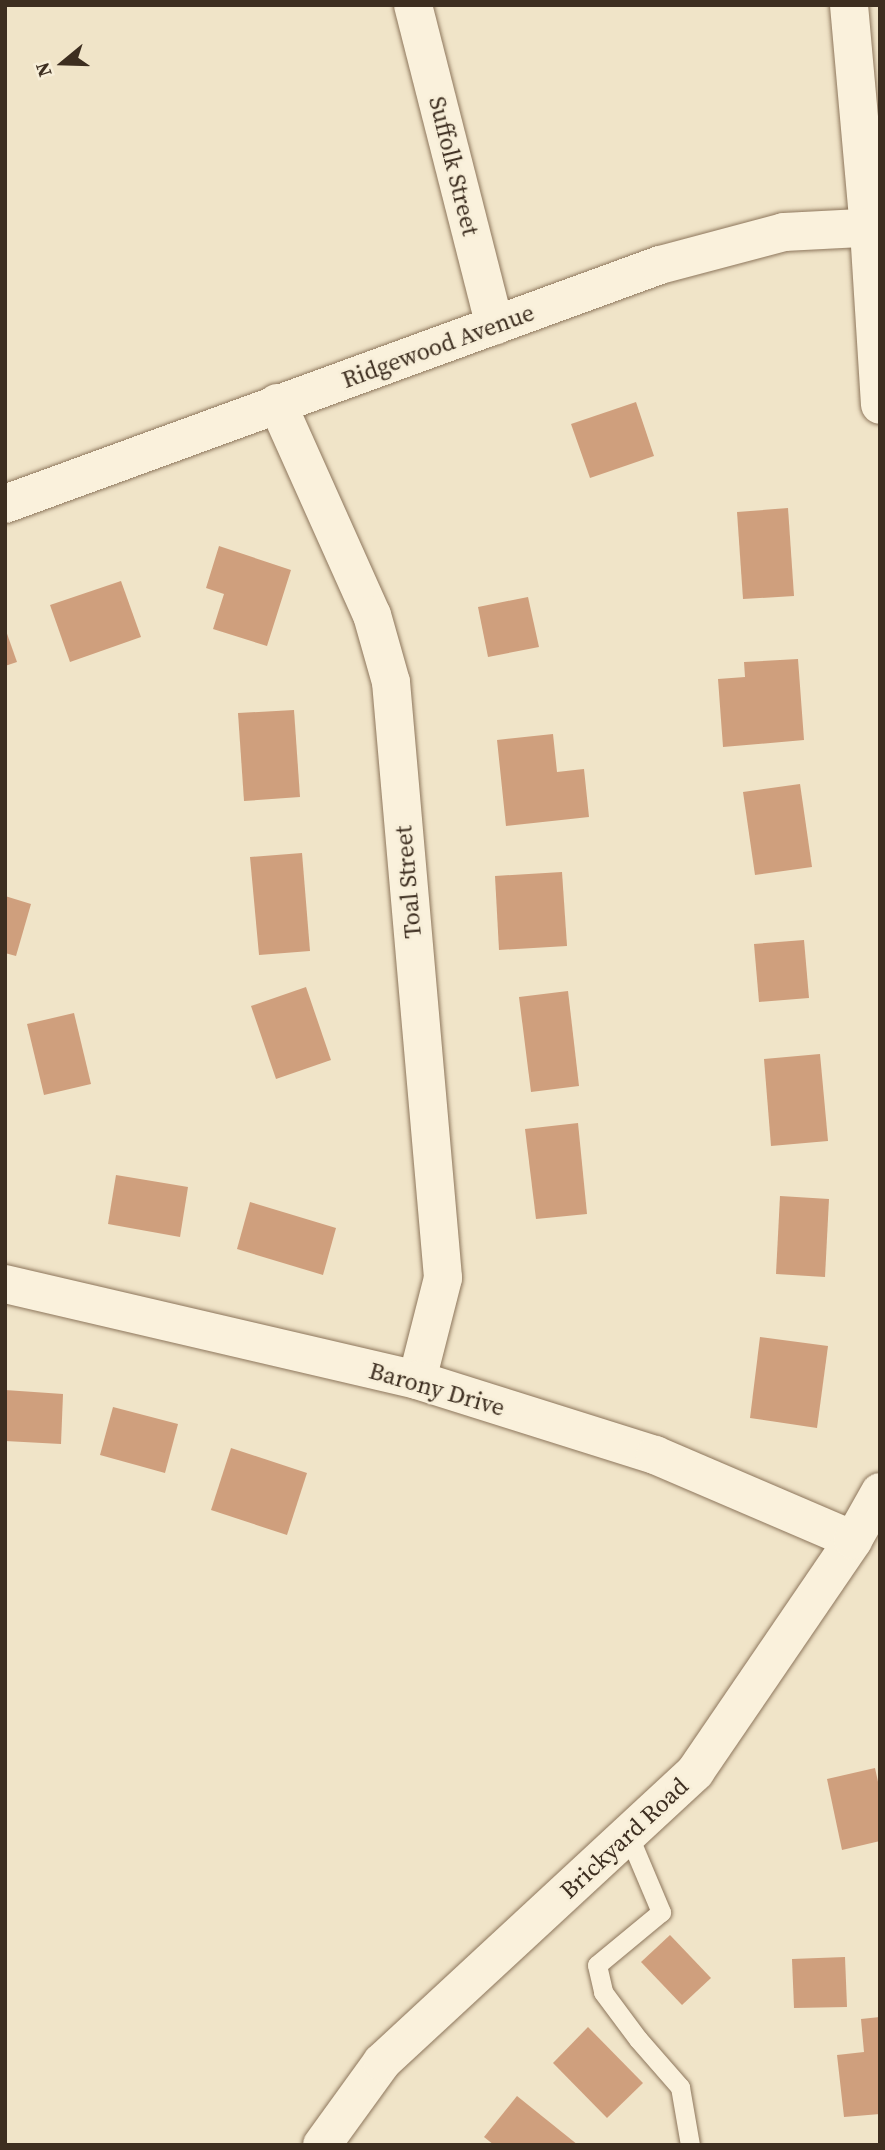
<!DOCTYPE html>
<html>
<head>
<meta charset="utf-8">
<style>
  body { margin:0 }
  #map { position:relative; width:885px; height:2150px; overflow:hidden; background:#f0e4c8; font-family:"Source Serif 4",serif }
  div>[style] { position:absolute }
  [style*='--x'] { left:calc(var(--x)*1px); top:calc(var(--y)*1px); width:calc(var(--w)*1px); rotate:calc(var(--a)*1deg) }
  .building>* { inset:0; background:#cf9f7d }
  .roads { filter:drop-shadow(0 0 2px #8d765c) drop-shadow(0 0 2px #8d765c) }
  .lane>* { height:19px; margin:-9.5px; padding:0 9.5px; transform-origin:9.5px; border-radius:9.5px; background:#faf1dc }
  .street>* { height:38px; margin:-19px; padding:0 19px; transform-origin:19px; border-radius:19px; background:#faf1dc }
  span { translate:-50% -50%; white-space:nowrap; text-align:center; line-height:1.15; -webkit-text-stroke:5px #f7eed8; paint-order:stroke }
  .street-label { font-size:24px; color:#3d2e20 }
  .frame { position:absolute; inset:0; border:7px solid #3d2e20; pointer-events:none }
  .north { position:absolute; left:28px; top:28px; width:70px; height:70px; -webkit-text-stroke:5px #f7eed8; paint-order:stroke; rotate:251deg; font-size:19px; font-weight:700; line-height:28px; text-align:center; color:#3d2e20 }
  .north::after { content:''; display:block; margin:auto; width:24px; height:32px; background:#3d2e20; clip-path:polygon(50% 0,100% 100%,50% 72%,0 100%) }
</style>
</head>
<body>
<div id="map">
  <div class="building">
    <i style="clip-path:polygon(636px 402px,654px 456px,590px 478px,571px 424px)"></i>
    <i style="clip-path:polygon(788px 508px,794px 596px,743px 599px,737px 512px)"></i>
    <i style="clip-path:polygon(219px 546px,291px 570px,267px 646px,213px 629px,224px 594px,206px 588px)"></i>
    <i style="clip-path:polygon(121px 581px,141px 637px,70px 662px,50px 605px)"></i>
    <i style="clip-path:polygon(528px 597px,539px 647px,488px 657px,478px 607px)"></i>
    <i style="clip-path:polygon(5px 628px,17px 662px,5px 666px)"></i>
    <i style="clip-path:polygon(798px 659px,804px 740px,723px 747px,718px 679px,745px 677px,744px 662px)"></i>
    <i style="clip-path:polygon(294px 710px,300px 797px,244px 801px,238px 713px)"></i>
    <i style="clip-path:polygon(553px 734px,557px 772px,584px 769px,589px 817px,506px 826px,497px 740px)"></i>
    <i style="clip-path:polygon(800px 784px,812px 867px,755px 875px,743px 792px)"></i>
    <i style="clip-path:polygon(302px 853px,310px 951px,259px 955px,250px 857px)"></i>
    <i style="clip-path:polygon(562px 872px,567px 946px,499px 950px,495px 876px)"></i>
    <i style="clip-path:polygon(5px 896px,31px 904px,16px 956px,5px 953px)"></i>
    <i style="clip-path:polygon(804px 940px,809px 998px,759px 1002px,754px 944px)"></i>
    <i style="clip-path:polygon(306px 987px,331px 1060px,276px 1079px,251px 1006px)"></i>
    <i style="clip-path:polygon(568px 991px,579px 1086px,531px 1092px,519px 997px)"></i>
    <i style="clip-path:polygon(74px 1013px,91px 1084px,44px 1095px,27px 1024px)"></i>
    <i style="clip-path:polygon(820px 1054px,828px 1141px,771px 1146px,764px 1059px)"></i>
    <i style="clip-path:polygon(578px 1123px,587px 1214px,536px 1219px,525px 1129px)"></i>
    <i style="clip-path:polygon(116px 1175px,188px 1187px,180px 1237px,108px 1224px)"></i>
    <i style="clip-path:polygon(780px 1196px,829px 1199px,825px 1277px,776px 1274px)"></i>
    <i style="clip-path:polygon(250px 1202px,336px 1228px,323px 1275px,237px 1249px)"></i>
    <i style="clip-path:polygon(760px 1337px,828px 1346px,817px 1428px,750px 1418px)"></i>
    <i style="clip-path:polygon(5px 1390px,63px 1394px,61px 1444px,5px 1441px)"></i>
    <i style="clip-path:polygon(113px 1407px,178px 1424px,165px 1473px,100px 1455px)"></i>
    <i style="clip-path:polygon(231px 1448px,307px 1473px,287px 1535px,211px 1510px)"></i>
    <i style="clip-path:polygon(875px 1768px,880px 1791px,880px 1841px,842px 1850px,827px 1779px)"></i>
    <i style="clip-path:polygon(670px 1935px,711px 1978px,682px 2005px,641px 1962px)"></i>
    <i style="clip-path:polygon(845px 1957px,847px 2007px,794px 2008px,792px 1959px)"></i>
    <i style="clip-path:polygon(880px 2017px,880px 2114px,844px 2117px,837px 2055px,864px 2052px,861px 2019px)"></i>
    <i style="clip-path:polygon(588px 2027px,643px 2083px,607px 2118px,553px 2063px)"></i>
    <i style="clip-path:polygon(517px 2096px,578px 2145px,494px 2145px,484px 2137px)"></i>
  </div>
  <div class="roads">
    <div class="lane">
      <i style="--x:628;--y:1834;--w:85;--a:67.1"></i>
      <i style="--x:661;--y:1912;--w:83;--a:140.4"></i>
      <i style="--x:597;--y:1965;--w:28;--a:77"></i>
      <i style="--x:603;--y:1992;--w:59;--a:53.3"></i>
      <i style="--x:638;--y:2039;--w:64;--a:48.8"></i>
      <i style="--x:680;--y:2087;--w:59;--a:80.2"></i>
    </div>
    <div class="street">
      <i style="--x:413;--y:5;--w:331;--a:75.7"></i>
      <i style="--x:849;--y:5;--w:226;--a:84.9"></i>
      <i style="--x:869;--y:230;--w:175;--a:86.4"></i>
      <i style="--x:277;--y:403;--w:232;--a:65.9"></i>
      <i style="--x:372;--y:615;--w:70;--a:74.2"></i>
      <i style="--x:391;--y:682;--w:598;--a:85.01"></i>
      <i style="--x:443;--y:1278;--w:105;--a:104.3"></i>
      <i style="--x:5;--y:504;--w:697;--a:-20.05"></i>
      <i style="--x:660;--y:265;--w:128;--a:-14.9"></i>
      <i style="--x:784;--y:232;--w:96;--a:-3"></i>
      <i style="--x:5;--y:1284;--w:423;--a:13.1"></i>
      <i style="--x:417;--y:1380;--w:250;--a:17.5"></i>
      <i style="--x:655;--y:1455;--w:215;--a:23.2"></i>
      <i style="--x:322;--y:2145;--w:102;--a:-54.1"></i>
      <i style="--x:382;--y:2062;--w:427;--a:-42.8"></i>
      <i style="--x:695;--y:1772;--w:281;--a:-55.7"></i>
      <i style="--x:853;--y:1540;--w:55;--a:-60.6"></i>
    </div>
  </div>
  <div class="street-label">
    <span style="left:454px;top:166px;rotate:76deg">Suffolk Street</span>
    <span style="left:438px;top:346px;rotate:-20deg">Ridgewood Avenue</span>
    <span style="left:408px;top:882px;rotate:-95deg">Toal Street</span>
    <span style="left:437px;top:1389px;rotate:16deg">Barony Drive</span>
    <span style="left:624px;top:1838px;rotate:-43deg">Brickyard Road</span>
  </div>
  <div class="frame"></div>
  <div class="north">N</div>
</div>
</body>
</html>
